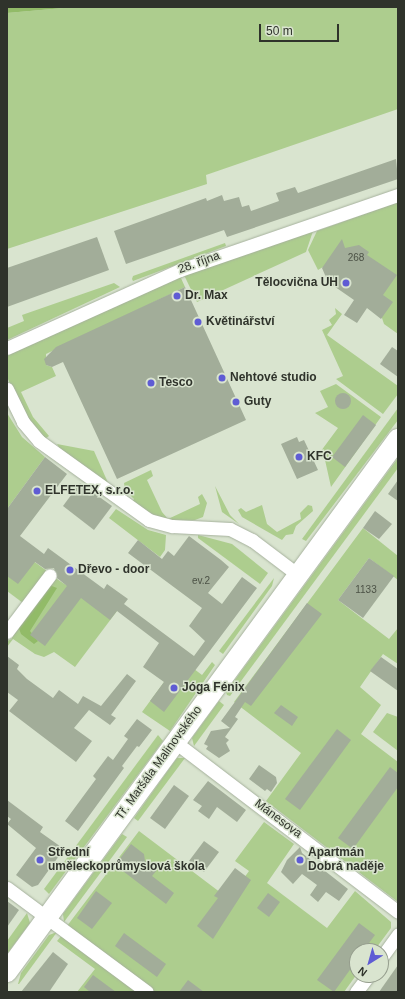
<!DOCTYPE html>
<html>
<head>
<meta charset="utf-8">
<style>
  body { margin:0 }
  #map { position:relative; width:405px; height:999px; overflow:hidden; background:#d9e4cf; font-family:Helvetica,sans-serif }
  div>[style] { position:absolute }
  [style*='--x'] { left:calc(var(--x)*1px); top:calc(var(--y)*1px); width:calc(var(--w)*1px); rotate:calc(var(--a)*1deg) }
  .green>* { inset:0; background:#adcd8e }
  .forest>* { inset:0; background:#92bb68 }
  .building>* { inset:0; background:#a2ad99 }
  .round { border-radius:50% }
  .roads { filter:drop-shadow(0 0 1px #a6b19d) drop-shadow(0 0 1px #a6b19d) }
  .minor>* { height:13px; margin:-6.5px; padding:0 6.5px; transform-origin:6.5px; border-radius:6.5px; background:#fff }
  .primary>* { height:20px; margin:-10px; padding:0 10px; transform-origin:10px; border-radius:10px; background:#fff }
  .dots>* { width:11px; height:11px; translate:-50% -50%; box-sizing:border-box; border:2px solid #d9e4cf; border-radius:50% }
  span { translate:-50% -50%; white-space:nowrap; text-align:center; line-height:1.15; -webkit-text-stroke:3px #d9e4cf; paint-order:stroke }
  .number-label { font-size:10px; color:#4c5246 }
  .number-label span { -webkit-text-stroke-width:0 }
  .street-label { font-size:12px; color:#2f332b }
  .poi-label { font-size:12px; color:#2f332b; font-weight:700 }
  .right { translate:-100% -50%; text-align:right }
  .left { translate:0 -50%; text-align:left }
  .frame { position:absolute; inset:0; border:8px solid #2f332b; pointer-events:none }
  .north { position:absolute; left:349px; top:943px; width:40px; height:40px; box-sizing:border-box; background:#d9e4cf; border:1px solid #959d8d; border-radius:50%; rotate:217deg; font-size:11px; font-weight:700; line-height:16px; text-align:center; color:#2f332b }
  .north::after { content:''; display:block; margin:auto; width:14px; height:18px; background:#5f5cd4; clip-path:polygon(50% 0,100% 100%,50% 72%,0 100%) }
  .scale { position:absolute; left:259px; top:24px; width:80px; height:18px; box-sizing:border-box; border:2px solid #2f332b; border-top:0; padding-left:5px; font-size:12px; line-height:14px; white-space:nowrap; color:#2f332b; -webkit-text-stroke:3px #d9e4cf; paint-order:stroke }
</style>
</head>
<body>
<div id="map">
  <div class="green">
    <i style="clip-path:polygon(75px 7px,398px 7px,398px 109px,206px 175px,207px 184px,7px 249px,7px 13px)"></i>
    <i style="clip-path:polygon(398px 202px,398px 334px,384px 324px,382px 318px,330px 282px,323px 267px,318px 270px,308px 250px,317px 231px)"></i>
    <i style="clip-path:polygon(314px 228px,306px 252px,197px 302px,184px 275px)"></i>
    <i style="clip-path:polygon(225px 243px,226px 246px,133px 281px,132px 279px,133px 276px)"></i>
    <i style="clip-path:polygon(180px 276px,185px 287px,46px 354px,46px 365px,52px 367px,56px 376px,21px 392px,33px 417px,49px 436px,45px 439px,24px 414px,7px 377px,7px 354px)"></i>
    <i style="clip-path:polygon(114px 283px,120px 287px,7px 340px,7px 328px,24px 321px,22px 315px)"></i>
    <i style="clip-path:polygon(335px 308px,342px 314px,327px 335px,398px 386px,398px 394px,383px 414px,336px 379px,343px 376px,322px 330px,332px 325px,329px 320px,336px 314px)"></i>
    <i style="clip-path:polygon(336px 384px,381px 417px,331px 487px,325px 460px,318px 455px,338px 428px,315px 413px,328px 407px,320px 391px)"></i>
    <i style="clip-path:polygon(398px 408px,398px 420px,306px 541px,302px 539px)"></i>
    <i style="clip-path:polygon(7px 413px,22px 437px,45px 457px,7px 509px)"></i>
    <i style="clip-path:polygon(57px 444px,94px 451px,109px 485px,60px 449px)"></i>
    <i style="clip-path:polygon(398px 458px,398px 468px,230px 696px,227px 695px,226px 692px)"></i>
    <i style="clip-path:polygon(151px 470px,153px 476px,147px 480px,162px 512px,168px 519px,200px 504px,198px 497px,202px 494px,207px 503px,203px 517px,195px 520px,175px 521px,159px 518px,132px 502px,134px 499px,125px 490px,124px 483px)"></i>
    <i style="clip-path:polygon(215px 486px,230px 515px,239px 524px,222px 512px)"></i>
    <i style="clip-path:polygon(262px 505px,267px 524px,277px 532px,301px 519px,300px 513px,308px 505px,312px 506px,313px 511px,296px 526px,293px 534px,286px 535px,282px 540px,242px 517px,238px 510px,241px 508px,246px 512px)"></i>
    <i style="clip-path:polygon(116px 509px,148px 530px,166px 535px,165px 550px,160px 557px,109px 518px)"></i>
    <i style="clip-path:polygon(363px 528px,398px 556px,398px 580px,369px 558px,338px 600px,389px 639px,398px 628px,398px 664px,383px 654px,360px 687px,381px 705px,361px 734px,398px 762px,398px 902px,266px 801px,301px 753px,234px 702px)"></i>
    <i style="clip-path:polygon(198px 535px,232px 544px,268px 573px,260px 584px,198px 538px)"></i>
    <i style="clip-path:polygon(7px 542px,47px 571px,23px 603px,7px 591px)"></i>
    <i style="clip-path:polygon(54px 577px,66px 585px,72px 578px,117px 611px,75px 667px,54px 652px,44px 657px,35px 654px,13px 639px,7px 647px,7px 641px,12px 639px,10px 637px)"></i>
    <i style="clip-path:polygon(274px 578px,272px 586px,223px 654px,219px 651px)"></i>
    <i style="clip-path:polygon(181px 659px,202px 675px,212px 662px,215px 665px,170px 731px,142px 712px)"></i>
    <i style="clip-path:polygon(219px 701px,224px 705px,194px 746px,192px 738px)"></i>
    <i style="clip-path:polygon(387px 713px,398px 717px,398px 751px,373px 732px)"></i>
    <i style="clip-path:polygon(158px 735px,163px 741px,49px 894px,44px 889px)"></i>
    <i style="clip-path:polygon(177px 758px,185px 758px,138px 821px,134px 818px)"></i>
    <i style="clip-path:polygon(264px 822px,294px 844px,267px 883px,327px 928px,355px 891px,391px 922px,391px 928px,374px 951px,357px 951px,357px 974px,344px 992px,154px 992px,67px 926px,139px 831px,229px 899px,249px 871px,235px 861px)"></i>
    <i style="clip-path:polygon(122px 834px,127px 837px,64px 922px,63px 914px)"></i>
    <i style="clip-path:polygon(27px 913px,30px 923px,7px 954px,7px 941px)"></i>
    <i style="clip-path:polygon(57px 932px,19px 984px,18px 984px,21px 973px,49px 935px)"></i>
    <i style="clip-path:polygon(63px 934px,140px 992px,77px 992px,95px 969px,57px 941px)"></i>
  </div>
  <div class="forest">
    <i style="clip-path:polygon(7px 7px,75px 7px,7px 13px)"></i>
    <i style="clip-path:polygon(49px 585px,57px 588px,30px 631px,38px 641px,34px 644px,21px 634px,18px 626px)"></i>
  </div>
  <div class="building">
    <i style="clip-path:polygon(396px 159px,398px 179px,227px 237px,224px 230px,126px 264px,114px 231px,206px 198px,207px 201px,222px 195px,224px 201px,239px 197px,242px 207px,249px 205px,251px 211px,279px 201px,276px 193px,295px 187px,298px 193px)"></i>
    <i style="clip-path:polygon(97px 237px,109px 270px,7px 307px,7px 268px)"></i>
    <i style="clip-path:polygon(342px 239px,345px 248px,359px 245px,369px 252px,367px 255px,397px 275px,383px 295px,393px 302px,381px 319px,367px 308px,357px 323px,344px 315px,354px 300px,328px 282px,322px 268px)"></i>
    <i style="clip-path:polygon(185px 287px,246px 420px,117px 479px,63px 362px,52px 367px,46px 365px,44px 359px,56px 347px)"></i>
    <i style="clip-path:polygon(392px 347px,398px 351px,398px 377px,380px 364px)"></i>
    <i class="round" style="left:335px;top:393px;width:16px;height:16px"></i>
    <i style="clip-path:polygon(363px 415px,376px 425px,345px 467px,332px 457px)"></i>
    <i style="clip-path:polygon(297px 437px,299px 442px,304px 440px,318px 470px,297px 479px,281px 444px)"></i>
    <i style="clip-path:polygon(45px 457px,67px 474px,20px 536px,44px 554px,48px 548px,104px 589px,107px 584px,128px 599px,124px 604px,194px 656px,205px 641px,189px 626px,202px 608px,128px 553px,138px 540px,162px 559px,168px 551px,174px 556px,189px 536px,221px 560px,229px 567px,208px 593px,222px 604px,242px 577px,257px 588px,164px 712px,150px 701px,164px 682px,143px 667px,159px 643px,117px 611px,110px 620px,81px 598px,45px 646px,30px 635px,67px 586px,57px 578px,54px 568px,45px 569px,35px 562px,18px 584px,7px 576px,7px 509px)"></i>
    <i style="clip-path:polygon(398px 480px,398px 501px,388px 494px)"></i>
    <i style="clip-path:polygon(80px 483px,112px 506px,94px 530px,63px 506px)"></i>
    <i style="clip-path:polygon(375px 511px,392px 524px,379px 539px,363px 528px)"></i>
    <i style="clip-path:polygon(369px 558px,394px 576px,363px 618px,338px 600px)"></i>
    <i style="clip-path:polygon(307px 603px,322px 614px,251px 706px,245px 702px,235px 717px,238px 719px,225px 737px,229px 740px,226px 743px,230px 751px,219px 758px,206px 749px,208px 746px,204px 744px,211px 731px,230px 728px,221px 721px)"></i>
    <i style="clip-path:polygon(7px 656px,19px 665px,17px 669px,27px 679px,53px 698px,59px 690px,78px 704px,83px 696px,101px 706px,127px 674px,136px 681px,111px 715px,116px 718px,110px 725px,89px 710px,74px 728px,92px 741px,76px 762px,9px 711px,18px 700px,7px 692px)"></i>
    <i style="clip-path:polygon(381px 657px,398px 669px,398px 691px,370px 671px)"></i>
    <i style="clip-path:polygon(281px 705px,298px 717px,292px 726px,274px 713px)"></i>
    <i style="clip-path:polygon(137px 719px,152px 730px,139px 747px,137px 746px,122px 766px,124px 768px,78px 831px,65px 821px,96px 779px,93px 776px,108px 756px,113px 760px,128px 739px,124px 736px)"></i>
    <i style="clip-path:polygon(337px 729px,351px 740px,300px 810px,285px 799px)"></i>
    <i style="clip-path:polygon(259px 765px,276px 777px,277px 783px,271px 792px,267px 789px,265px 791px,249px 779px)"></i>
    <i style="clip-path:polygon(390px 767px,398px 773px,398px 787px,353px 849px,338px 838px)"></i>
    <i style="clip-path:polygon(208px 781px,246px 810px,237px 822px,217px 807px,209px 819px,198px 811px,202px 806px,193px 800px)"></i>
    <i style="clip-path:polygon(174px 785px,189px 796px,165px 829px,150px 818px)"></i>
    <i style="clip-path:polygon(7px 800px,43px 827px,40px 832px,64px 849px,38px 885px,32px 887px,16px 875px,36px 848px,7px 824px,11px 819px,7px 816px)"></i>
    <i style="clip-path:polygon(204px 841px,219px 852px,204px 872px,189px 861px)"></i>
    <i style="clip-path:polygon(131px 844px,144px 854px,145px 861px,157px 870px,152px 876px,174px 893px,166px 904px,115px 865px)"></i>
    <i style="clip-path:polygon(300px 847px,302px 853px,348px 889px,339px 901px,326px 892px,318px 902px,310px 895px,317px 885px,302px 874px,293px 884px,281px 872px,287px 860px)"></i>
    <i style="clip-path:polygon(235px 868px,251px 880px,213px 939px,197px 926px,218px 898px,214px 896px)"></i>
    <i style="clip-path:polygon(96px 891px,112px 903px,92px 929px,77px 918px)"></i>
    <i style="clip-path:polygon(268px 893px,280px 902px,269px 917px,257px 908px)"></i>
    <i style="clip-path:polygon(7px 901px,19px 910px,7px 927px)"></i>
    <i style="clip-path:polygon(359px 923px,375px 935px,363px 951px,357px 951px,357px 960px,334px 992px,317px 980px)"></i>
    <i style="clip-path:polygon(124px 933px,166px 964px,157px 977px,115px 946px)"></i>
    <i style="clip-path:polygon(53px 952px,68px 964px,49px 992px,21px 992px)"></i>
    <i style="clip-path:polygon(398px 965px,398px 992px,379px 992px)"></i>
    <i style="clip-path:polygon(93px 975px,116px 992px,90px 992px,84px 987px)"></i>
    <i style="clip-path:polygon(188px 980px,204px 992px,179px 992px)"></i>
  </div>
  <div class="roads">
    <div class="minor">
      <i style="--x:7;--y:348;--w:190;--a:-24.3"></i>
      <i style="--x:180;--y:270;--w:231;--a:-19"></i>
      <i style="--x:7;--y:389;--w:37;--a:64"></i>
      <i style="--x:23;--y:422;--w:25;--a:50"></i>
      <i style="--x:39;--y:441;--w:135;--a:35.7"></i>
      <i style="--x:149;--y:520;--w:24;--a:15"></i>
      <i style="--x:172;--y:526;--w:58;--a:3"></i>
      <i style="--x:230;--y:529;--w:25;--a:27"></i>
      <i style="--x:252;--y:540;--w:56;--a:37.1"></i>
      <i style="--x:7;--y:632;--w:71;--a:-53"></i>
      <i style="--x:175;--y:742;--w:280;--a:37.3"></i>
      <i style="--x:7;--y:888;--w:174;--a:36.6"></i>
      <i style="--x:381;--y:958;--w:29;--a:-54"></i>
      <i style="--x:356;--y:992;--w:21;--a:-53"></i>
    </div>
    <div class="primary">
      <i style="--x:7;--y:972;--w:661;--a:-53.74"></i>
    </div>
  </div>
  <div class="dots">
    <i style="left:346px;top:283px;background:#5f5cd4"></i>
    <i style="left:177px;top:296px;background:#5f5cd4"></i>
    <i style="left:198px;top:322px;background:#5f5cd4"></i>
    <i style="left:222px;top:378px;background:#5f5cd4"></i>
    <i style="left:151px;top:383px;background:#5f5cd4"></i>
    <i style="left:236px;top:402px;background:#5f5cd4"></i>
    <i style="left:299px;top:457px;background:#5f5cd4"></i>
    <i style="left:37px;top:491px;background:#5f5cd4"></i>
    <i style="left:70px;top:570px;background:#5f5cd4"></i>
    <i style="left:174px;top:688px;background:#5f5cd4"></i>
    <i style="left:40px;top:860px;background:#5f5cd4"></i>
    <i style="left:300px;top:860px;background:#5f5cd4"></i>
  </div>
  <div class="number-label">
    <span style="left:356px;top:258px">268</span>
    <span style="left:201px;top:581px">ev.2</span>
    <span style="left:366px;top:590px">1133</span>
  </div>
  <div class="street-label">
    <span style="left:199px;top:263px;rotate:-20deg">28. října</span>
    <span style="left:159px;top:763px;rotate:-54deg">Tř. Maršála Malinovského</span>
    <span style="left:278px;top:819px;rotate:37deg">Mánesova</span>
  </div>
  <div class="poi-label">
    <span class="right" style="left:338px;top:283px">Tělocvična UH</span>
    <span class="left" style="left:185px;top:296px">Dr. Max</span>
    <span class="left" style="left:206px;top:322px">Květinářství</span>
    <span class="left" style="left:230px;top:378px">Nehtové studio</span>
    <span class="left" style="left:159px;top:383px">Tesco</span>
    <span class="left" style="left:244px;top:402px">Guty</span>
    <span class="left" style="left:307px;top:457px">KFC</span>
    <span class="left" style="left:45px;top:491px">ELFETEX, s.r.o.</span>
    <span class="left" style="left:78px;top:570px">Dřevo - door</span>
    <span class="left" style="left:182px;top:688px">Jóga Fénix</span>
    <span class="left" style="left:48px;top:860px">Střední<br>uměleckoprůmyslová škola</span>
    <span class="left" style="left:308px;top:860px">Apartmán<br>Dobrá naděje</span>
  </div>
  <div class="frame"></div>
  <div class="north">N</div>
  <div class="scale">50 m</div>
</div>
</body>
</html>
